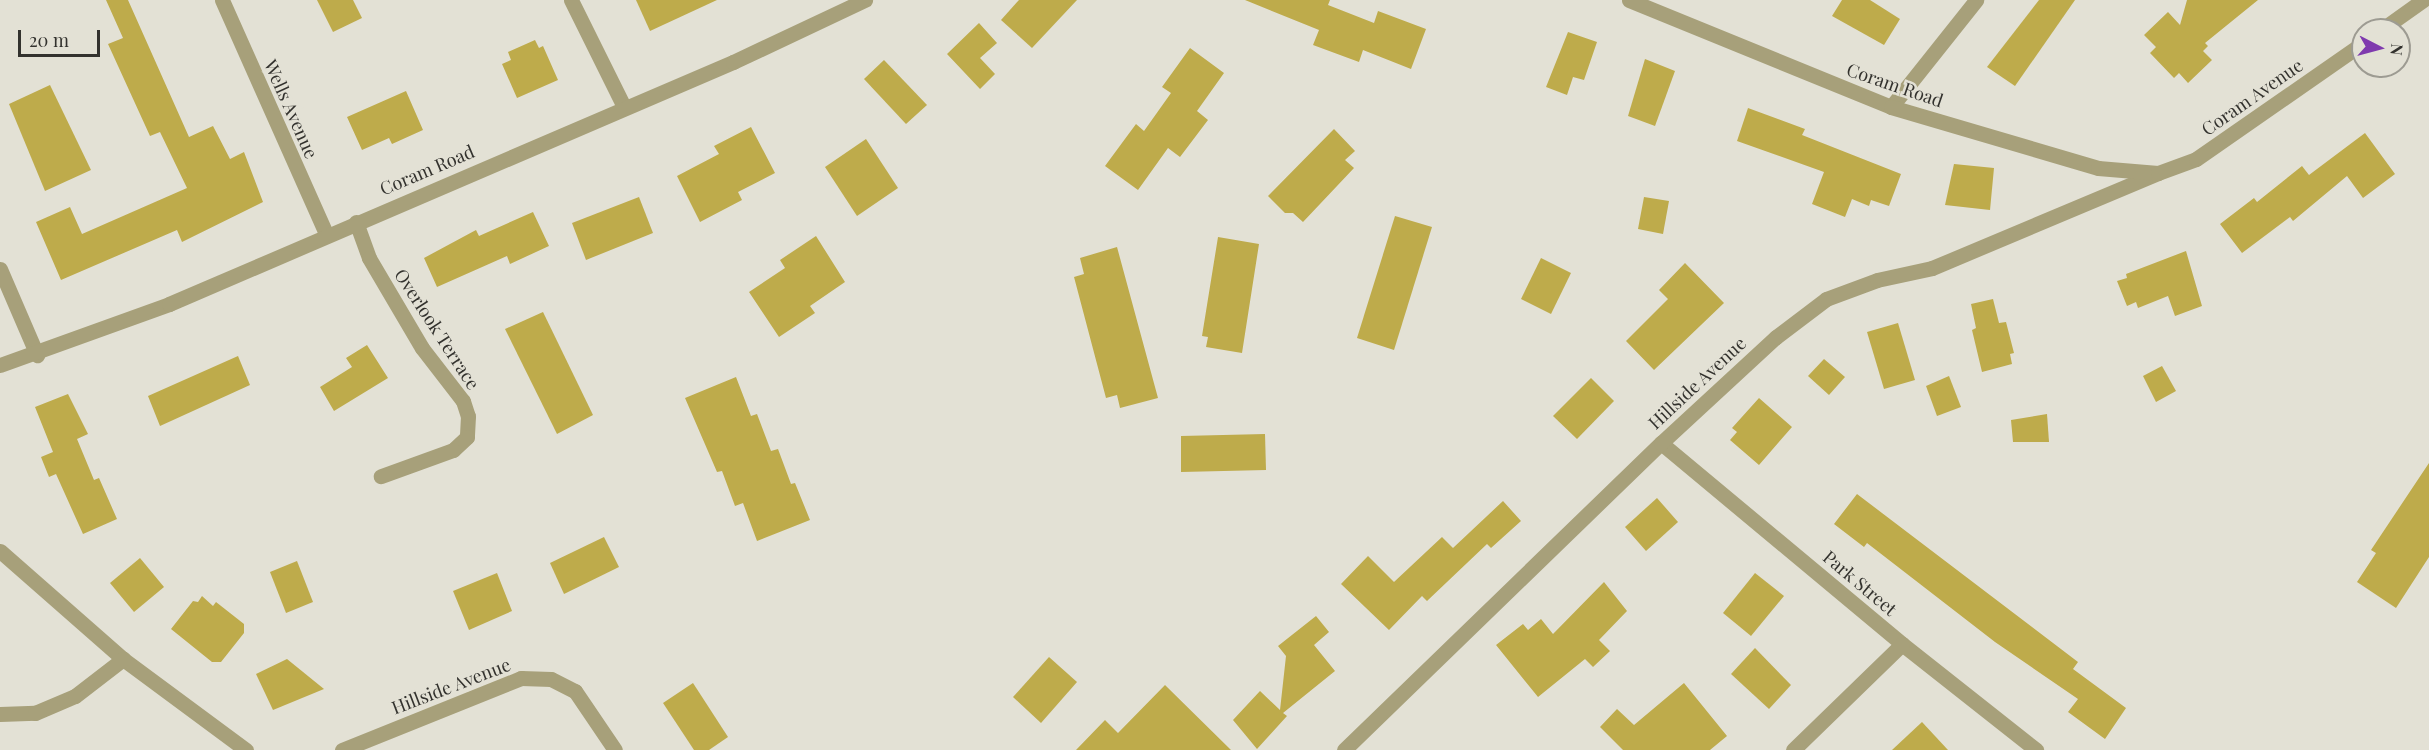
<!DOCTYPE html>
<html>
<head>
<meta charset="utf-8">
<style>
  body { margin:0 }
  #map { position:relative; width:2429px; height:750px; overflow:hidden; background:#e3e1d5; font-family:"Playfair Display",serif }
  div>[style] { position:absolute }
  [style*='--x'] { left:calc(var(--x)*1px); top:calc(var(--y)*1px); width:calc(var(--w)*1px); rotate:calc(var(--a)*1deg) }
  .building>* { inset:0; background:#beab4b }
  .minor>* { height:15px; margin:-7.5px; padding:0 7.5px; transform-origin:7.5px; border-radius:7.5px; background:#a7a07a }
  .tertiary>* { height:15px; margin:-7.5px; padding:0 7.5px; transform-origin:7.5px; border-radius:7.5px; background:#a7a07a }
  span { translate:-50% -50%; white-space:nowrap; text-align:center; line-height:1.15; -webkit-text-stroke:5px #e3e1d5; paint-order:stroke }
  .street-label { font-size:18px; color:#33322e }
  .north { position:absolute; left:2351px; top:18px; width:60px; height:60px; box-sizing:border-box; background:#e3e1d5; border:2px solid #9d9b92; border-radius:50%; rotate:96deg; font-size:16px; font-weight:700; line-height:24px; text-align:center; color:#33322e }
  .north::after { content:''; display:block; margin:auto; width:21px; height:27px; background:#7f3aae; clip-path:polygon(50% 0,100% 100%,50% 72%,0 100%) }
  .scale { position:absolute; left:18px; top:30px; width:82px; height:27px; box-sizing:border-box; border:3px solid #33322e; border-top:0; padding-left:8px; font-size:18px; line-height:21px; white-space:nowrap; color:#33322e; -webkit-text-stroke:4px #e3e1d5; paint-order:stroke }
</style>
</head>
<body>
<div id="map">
  <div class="building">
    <i style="clip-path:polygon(106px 0,128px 0,189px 137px,213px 126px,230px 159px,244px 152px,263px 202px,182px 242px,177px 230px,61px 280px,36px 222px,70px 207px,82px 234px,187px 188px,160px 132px,150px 136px,108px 44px,123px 38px)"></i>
    <i style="clip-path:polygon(317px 0,353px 0,362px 18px,333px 32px)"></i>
    <i style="clip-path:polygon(636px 0,717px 0,650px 31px)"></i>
    <i style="clip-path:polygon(1019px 0,1077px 0,1032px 48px,1001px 20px)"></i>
    <i style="clip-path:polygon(1245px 0,1330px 0,1328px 5px,1374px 23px,1378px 11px,1426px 29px,1411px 69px,1363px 50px,1359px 62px,1313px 45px,1319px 30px)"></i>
    <i style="clip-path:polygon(1842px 0,1870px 0,1900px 19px,1884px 45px,1832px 16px)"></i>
    <i style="clip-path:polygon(2039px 0,2075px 0,2015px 86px,1987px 67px)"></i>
    <i style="clip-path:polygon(2187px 0,2258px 0,2205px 43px,2208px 46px,2203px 51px,2212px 60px,2188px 83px,2179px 73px,2174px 78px,2150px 53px,2156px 47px,2144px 35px,2168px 12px,2180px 25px)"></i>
    <i style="clip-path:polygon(979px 23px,997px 43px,980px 58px,995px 74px,980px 89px,947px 54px)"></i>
    <i style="clip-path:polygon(1568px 32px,1597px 42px,1584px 80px,1573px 77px,1567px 95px,1546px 87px)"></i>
    <i style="clip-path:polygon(535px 40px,539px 48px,543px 46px,558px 80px,517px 98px,502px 64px,511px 60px,508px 52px)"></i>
    <i style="clip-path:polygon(1190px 48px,1224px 73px,1197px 111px,1208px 120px,1180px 157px,1168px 148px,1138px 190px,1105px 166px,1136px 124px,1144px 131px,1171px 93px,1162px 87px)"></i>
    <i style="clip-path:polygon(1645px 59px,1675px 71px,1655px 126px,1628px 116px)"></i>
    <i style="clip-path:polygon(884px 60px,927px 105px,906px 124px,864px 79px)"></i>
    <i style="clip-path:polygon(50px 85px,91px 170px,45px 191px,9px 104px)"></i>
    <i style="clip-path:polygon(406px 91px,423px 130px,392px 144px,389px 138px,362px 150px,347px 117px)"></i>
    <i style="clip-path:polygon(1748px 108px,1805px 129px,1802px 135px,1901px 174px,1889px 206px,1871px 200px,1869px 206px,1852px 199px,1845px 217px,1812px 204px,1824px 172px,1737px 141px)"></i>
    <i style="clip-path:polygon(751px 127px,775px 173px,738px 192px,742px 200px,700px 222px,677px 176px,719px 154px,714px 146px)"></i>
    <i style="clip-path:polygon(1334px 129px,1355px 151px,1345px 160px,1354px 168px,1303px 222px,1293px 213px,1285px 213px,1268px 196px)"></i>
    <i style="clip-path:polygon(2365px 133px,2395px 174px,2363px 198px,2347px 176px,2293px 221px,2290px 217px,2242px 253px,2220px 224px,2254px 198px,2257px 202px,2302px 166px,2309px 175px)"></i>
    <i style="clip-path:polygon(866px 139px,898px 188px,857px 216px,825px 167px)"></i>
    <i style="clip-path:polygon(1954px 164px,1994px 168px,1990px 210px,1945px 205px)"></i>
    <i style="clip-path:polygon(639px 197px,653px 233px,586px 260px,572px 223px)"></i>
    <i style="clip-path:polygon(1644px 197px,1669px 201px,1663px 234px,1638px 229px)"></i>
    <i style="clip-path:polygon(533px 212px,549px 246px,510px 264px,507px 256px,437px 287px,424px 258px,476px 230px,479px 236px)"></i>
    <i style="clip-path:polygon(1395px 216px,1432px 227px,1394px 350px,1357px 338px)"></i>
    <i style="clip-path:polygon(816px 236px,845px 282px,810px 306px,815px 313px,779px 337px,749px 292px,785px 268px,780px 260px)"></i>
    <i style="clip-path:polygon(1218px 237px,1259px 244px,1242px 353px,1206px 347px,1208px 337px,1202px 336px)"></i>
    <i style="clip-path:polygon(1117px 247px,1158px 398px,1120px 408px,1117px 395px,1106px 398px,1074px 277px,1084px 274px,1080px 258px)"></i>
    <i style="clip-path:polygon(2186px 251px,2202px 306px,2175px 316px,2168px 296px,2138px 308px,2136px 302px,2127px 306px,2117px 281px,2127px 278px,2126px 274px)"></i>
    <i style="clip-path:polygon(1541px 258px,1571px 273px,1551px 314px,1521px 299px)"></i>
    <i style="clip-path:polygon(1685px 263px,1724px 303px,1654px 370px,1626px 341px,1668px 299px,1659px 290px)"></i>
    <i style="clip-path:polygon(1993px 299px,1999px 323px,2006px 322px,2014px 353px,2010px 354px,2012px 364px,1982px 372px,1972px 330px,1976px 328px,1971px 304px)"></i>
    <i style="clip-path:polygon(543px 312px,593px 415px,557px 434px,505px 329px)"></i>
    <i style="clip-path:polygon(1898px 323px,1915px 380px,1884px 389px,1867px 332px)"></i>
    <i style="clip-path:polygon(367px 345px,388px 378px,334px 411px,320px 387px,352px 367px,346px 358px)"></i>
    <i style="clip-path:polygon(238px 356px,250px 385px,160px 426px,148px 396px)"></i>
    <i style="clip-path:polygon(1824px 359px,1845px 377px,1829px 395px,1808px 376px)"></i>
    <i style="clip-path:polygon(2162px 366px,2176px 391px,2156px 402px,2143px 376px)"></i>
    <i style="clip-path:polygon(1949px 376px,1961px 407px,1937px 416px,1926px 386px)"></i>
    <i style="clip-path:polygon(736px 377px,751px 416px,757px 414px,771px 451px,778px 449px,791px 484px,795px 483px,810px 520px,757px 541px,743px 503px,735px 506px,722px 471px,717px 472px,685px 398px)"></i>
    <i style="clip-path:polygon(1591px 378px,1614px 401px,1577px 439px,1553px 416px)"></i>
    <i style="clip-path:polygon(68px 394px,88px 434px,77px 439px,94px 480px,99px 478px,117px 519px,83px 534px,56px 474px,49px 477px,41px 457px,53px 452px,35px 407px)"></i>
    <i style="clip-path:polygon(1759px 398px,1792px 427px,1759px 465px,1730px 440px,1737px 432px,1732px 428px)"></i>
    <i style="clip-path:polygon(2047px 414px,2049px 442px,2013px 442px,2011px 420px)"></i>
    <i style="clip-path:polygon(1265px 434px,1266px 470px,1181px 472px,1181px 436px)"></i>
    <i style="clip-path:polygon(2429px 463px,2429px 557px,2396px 608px,2357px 582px,2376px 553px,2371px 550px)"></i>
    <i style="clip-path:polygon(1857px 494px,2078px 662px,2073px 669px,2126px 708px,2105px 739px,2068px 712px,2078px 699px,1995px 642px,1867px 543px,1864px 547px,1834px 524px)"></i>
    <i style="clip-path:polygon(1657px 498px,1678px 522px,1646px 551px,1625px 527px)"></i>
    <i style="clip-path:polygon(1503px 501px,1521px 521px,1491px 548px,1487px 544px,1427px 601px,1422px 596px,1389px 630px,1341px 584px,1368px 556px,1394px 582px,1442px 537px,1453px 548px)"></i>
    <i style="clip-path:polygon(604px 537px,619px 567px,564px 594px,550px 563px)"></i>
    <i style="clip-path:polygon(140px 558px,164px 587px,134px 612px,110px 583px)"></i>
    <i style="clip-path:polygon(297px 561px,313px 602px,286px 613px,270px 572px)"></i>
    <i style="clip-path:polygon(497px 573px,512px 611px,469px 630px,453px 591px)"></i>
    <i style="clip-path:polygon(1755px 573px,1784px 596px,1751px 636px,1723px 613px)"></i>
    <i style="clip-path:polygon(1604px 582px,1627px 611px,1599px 640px,1610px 651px,1593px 667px,1585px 659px,1538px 697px,1496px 645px,1523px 624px,1528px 630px,1541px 619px,1553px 634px)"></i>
    <i style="clip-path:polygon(202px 596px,213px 606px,216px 602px,244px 624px,244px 633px,221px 662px,212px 662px,171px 629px,193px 601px,198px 602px)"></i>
    <i style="clip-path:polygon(1316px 616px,1329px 632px,1314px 645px,1335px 671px,1283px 713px,1287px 716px,1257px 749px,1233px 720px,1260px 691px,1280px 710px,1286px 656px,1278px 646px)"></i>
    <i style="clip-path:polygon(1755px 648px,1791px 685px,1769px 709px,1731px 674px)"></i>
    <i style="clip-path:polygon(1049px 657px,1077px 682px,1041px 723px,1013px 697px)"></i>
    <i style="clip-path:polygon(287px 659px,324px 689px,273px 710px,256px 674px)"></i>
    <i style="clip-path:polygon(693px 683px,728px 737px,709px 750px,694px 750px,663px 703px)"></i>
    <i style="clip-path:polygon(1684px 683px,1727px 736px,1710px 750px,1623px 750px,1600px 727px,1617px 709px,1634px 725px)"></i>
    <i style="clip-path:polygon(1165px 685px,1231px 750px,1076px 750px,1105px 720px,1118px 733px)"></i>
    <i style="clip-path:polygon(1922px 722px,1948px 750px,1892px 750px)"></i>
  </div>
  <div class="minor">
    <i style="--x:222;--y:0;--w:256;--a:66"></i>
    <i style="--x:571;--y:0;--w:119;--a:63.6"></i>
    <i style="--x:1891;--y:107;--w:137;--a:-51.5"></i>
    <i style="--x:356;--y:222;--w:38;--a:70"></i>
    <i style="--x:369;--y:258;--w:104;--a:59.5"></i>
    <i style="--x:422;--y:348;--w:67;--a:52.3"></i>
    <i style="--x:463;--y:401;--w:16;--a:72"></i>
    <i style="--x:468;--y:416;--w:21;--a:93"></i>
    <i style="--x:467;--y:437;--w:19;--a:137"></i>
    <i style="--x:453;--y:450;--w:77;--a:160.1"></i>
    <i style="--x:0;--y:269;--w:94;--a:66.7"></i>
    <i style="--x:1661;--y:443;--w:314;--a:39.8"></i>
    <i style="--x:1902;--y:644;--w:171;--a:38.3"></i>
    <i style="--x:0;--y:551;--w:164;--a:41.3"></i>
    <i style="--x:123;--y:659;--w:153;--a:36.5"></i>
    <i style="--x:0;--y:714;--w:35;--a:-2"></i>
    <i style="--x:35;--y:713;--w:43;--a:-23"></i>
    <i style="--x:75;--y:696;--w:61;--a:-37.6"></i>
    <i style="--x:342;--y:750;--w:193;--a:-21.9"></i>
    <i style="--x:521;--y:678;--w:30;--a:2"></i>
    <i style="--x:551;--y:679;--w:27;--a:27"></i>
    <i style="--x:575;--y:691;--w:71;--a:55.9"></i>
    <i style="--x:1344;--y:750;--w:441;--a:-44.1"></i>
    <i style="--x:1661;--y:443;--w:156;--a:-42.7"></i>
    <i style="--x:1776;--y:337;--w:63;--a:-37.2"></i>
    <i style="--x:1826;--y:299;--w:54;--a:-20.4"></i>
    <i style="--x:1877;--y:280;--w:56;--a:-12.3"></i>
    <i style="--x:1932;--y:268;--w:245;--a:-22.8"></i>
    <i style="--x:1793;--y:750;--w:152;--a:-44.2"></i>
  </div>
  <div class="tertiary">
    <i style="--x:1629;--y:0;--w:283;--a:22.2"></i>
    <i style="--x:1891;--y:107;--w:216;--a:16.4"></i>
    <i style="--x:2098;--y:168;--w:60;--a:4.8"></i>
    <i style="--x:2158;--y:173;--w:40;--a:-20.2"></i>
    <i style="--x:2196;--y:159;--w:203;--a:-34.8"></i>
    <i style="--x:2381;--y:30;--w:52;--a:-35.5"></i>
    <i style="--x:0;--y:365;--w:180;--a:-19.8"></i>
    <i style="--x:169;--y:304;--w:614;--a:-23.22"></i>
    <i style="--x:733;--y:62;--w:146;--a:-25.2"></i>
  </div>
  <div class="street-label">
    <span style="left:1895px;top:85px;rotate:19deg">Coram Road</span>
    <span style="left:2252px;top:97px;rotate:-35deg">Coram Avenue</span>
    <span style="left:291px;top:109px;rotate:66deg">Wells Avenue</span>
    <span style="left:427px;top:170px;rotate:-23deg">Coram Road</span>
    <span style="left:437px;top:329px;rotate:57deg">Overlook Terrace</span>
    <span style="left:1697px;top:383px;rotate:-43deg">Hillside Avenue</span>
    <span style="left:1860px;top:583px;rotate:40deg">Park Street</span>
    <span style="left:451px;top:686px;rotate:-21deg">Hillside Avenue</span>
  </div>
  <div class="north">N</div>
  <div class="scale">20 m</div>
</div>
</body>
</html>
